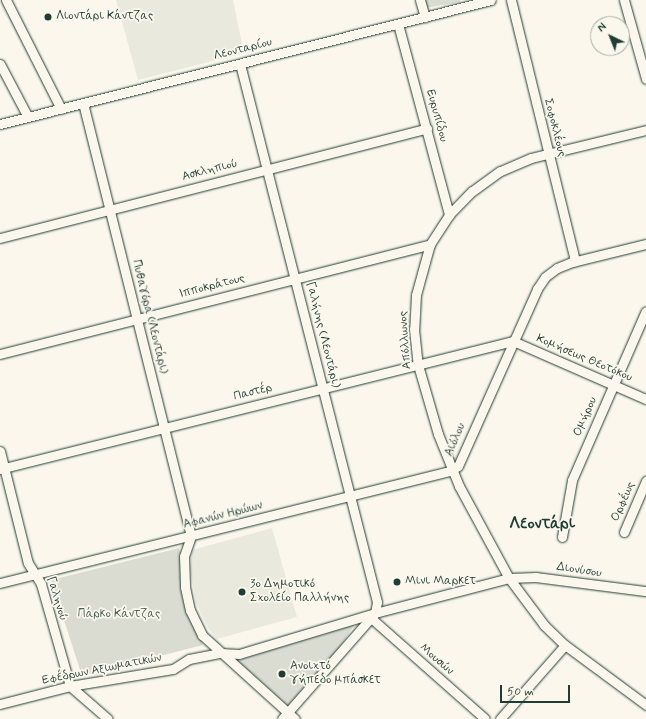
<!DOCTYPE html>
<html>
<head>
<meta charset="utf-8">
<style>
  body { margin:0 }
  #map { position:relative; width:646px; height:719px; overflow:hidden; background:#fbf7ec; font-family:Mynerve,sans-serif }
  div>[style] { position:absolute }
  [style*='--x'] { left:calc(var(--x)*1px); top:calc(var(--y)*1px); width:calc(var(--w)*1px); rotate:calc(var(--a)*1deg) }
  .built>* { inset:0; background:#eae9de }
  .green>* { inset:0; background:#dbdcd1 }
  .roads { filter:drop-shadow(0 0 1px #1f3d34) drop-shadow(0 0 1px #1f3d34) }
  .minor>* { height:9px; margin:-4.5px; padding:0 4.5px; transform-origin:4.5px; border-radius:4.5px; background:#fbf7ec }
  .dots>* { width:11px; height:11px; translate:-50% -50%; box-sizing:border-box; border:2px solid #fbf7ec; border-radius:50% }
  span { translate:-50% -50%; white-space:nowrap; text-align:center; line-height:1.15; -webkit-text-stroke:3.5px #fbf7ec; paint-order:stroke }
  .poi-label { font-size:12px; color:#1f3d34 }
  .left { translate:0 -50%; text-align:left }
  .street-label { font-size:12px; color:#1f3d34 }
  .park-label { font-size:12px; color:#455d53 }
  .district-label { font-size:16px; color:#1f3d34; font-weight:700 }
  .north { position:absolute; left:590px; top:16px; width:40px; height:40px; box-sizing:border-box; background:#fbf7ec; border:1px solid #a3ada2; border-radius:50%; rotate:317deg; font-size:11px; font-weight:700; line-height:16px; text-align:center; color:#1f3d34 }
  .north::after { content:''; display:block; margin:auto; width:14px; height:18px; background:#1f3d34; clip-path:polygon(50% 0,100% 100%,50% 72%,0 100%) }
  .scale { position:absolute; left:500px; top:685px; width:70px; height:18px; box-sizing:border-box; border:2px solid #1f3d34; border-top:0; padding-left:5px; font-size:12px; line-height:14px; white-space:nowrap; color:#1f3d34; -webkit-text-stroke:3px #fbf7ec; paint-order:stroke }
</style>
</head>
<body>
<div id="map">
  <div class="built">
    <i style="clip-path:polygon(116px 0,233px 0,244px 53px,138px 80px)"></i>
    <i style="clip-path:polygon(272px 528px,297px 617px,217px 639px,208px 628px,196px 603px,190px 569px,192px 550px)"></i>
  </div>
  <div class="green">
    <i style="clip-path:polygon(416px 0,460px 0,460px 2px,419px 9px)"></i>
    <i style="clip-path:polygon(179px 548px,203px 645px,82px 676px,51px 580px)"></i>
    <i style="clip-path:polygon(354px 625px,338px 651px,289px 707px,228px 652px)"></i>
  </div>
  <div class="roads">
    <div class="minor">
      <i style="--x:6;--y:0;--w:122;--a:63.2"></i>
      <i style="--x:420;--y:0;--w:18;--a:74"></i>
      <i style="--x:511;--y:0;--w:269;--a:76.2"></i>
      <i style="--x:624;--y:0;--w:82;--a:74.4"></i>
      <i style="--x:398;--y:24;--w:198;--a:75"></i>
      <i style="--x:0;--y:64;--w:60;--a:62.2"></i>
      <i style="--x:240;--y:64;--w:555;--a:75.71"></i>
      <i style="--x:377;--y:602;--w:11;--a:100"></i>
      <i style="--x:375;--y:613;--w:141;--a:131.3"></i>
      <i style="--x:83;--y:103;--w:446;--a:76"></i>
      <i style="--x:191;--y:536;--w:21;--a:109"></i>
      <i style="--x:184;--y:556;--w:31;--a:88"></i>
      <i style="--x:185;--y:587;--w:24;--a:78"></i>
      <i style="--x:190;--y:610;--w:28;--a:64"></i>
      <i style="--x:202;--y:635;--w:125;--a:42.1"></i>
      <i style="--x:0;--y:124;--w:506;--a:-14.17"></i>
      <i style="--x:646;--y:130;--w:118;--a:166.3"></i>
      <i style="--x:531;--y:158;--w:34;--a:157"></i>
      <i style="--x:500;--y:171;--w:34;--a:144"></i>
      <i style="--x:472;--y:191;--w:33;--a:134"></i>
      <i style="--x:449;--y:215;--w:35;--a:123"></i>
      <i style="--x:430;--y:244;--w:53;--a:105.4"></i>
      <i style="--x:416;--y:295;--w:34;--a:93"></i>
      <i style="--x:414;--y:329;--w:36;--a:84"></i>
      <i style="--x:418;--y:365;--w:72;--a:73.8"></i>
      <i style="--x:438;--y:434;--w:56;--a:68"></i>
      <i style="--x:459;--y:486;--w:105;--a:61.5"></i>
      <i style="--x:509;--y:578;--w:59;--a:53.3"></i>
      <i style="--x:544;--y:625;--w:29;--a:44"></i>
      <i style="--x:565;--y:645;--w:101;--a:36.5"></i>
      <i style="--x:0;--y:238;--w:441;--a:-14.4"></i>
      <i style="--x:0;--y:354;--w:444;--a:-14.3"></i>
      <i style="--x:0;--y:451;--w:115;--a:76"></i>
      <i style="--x:28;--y:563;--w:25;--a:58"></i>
      <i style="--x:41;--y:584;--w:106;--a:74.1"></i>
      <i style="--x:70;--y:686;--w:50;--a:41"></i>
      <i style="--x:0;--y:469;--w:529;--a:-14.01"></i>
      <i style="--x:513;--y:341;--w:145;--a:23.6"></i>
      <i style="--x:624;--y:532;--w:56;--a:-66.7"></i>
      <i style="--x:562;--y:537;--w:58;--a:-80"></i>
      <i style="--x:572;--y:480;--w:184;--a:-66.4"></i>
      <i style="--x:0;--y:583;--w:466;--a:-14"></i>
      <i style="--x:452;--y:470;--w:7;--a:-34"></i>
      <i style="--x:458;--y:466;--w:194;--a:-65.9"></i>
      <i style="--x:537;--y:289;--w:14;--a:-56"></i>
      <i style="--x:545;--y:277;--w:15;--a:-37"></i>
      <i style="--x:557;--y:268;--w:16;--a:-22"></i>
      <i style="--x:572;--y:262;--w:76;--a:-13.7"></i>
      <i style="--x:371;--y:618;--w:152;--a:41.5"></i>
      <i style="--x:0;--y:704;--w:72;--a:-14.4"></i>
      <i style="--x:70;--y:686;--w:104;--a:-9.4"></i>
      <i style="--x:173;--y:669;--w:19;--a:-32"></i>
      <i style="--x:189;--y:659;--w:33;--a:-11"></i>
      <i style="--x:221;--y:653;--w:18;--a:3"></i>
      <i style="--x:239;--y:654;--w:142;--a:-16.8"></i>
      <i style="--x:375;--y:613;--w:138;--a:-14.6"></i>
      <i style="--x:509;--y:578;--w:27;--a:-2"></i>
      <i style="--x:536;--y:577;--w:111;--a:7.3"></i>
      <i style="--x:500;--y:719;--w:98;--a:-48.7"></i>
    </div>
  </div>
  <div class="dots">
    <i style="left:48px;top:17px;background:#1f3d34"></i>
    <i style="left:397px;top:582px;background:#1f3d34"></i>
    <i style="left:242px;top:592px;background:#1f3d34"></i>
    <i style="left:282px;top:674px;background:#1f3d34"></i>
  </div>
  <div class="poi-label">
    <span class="left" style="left:56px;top:17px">Λιοντάρι Κάντζας</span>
    <span class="left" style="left:405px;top:582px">Μινι Μαρκετ</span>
    <span class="left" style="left:250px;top:592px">3ο Δημοτικό<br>Σχολείο Παλλήνης</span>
    <span class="left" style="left:290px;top:674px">Ανοιχτό<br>γήπεδο μπάσκετ</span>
  </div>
  <div class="street-label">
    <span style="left:243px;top:50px;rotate:-14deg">Λεονταρίου</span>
    <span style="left:436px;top:116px;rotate:75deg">Ευρυπίδου</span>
    <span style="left:554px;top:128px;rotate:76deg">Σοφοκλέους</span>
    <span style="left:210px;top:171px;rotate:-14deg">Ασκληπιού</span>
    <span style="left:212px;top:287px;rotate:-14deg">Ιπποκράτους</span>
    <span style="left:149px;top:317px;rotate:76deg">Πυθαγόρα (Λεοντάρι)</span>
    <span style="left:322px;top:335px;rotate:76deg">Γαλήνης (Λεοντάρι)</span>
    <span style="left:406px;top:340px;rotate:-94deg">Απόλλωνος</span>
    <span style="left:584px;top:359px;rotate:23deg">Κομήσεως Θεοτόκου</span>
    <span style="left:253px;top:393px;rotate:-14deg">Παστέρ</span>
    <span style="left:586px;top:417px;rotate:-66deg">Ομήρου</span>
    <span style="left:456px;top:440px;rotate:-67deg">Αιόλου</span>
    <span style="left:624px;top:502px;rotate:-66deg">Ορφέως</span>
    <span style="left:223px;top:516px;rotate:-14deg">Αφανών Ηρώων</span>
    <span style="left:579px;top:571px;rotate:9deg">Διονύσου</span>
    <span style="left:56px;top:599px;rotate:73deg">Γαληνού</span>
    <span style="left:436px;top:660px;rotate:41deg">Μουσών</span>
    <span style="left:102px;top:670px;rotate:-11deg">Εφέδρων Αξιωματικών</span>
  </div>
  <div class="park-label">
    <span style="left:119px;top:615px">Πάρκο Κάντζας</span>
  </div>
  <div class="district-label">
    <span style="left:542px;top:524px">Λεοντάρι</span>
  </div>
  <div class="north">N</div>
  <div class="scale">50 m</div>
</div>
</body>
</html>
